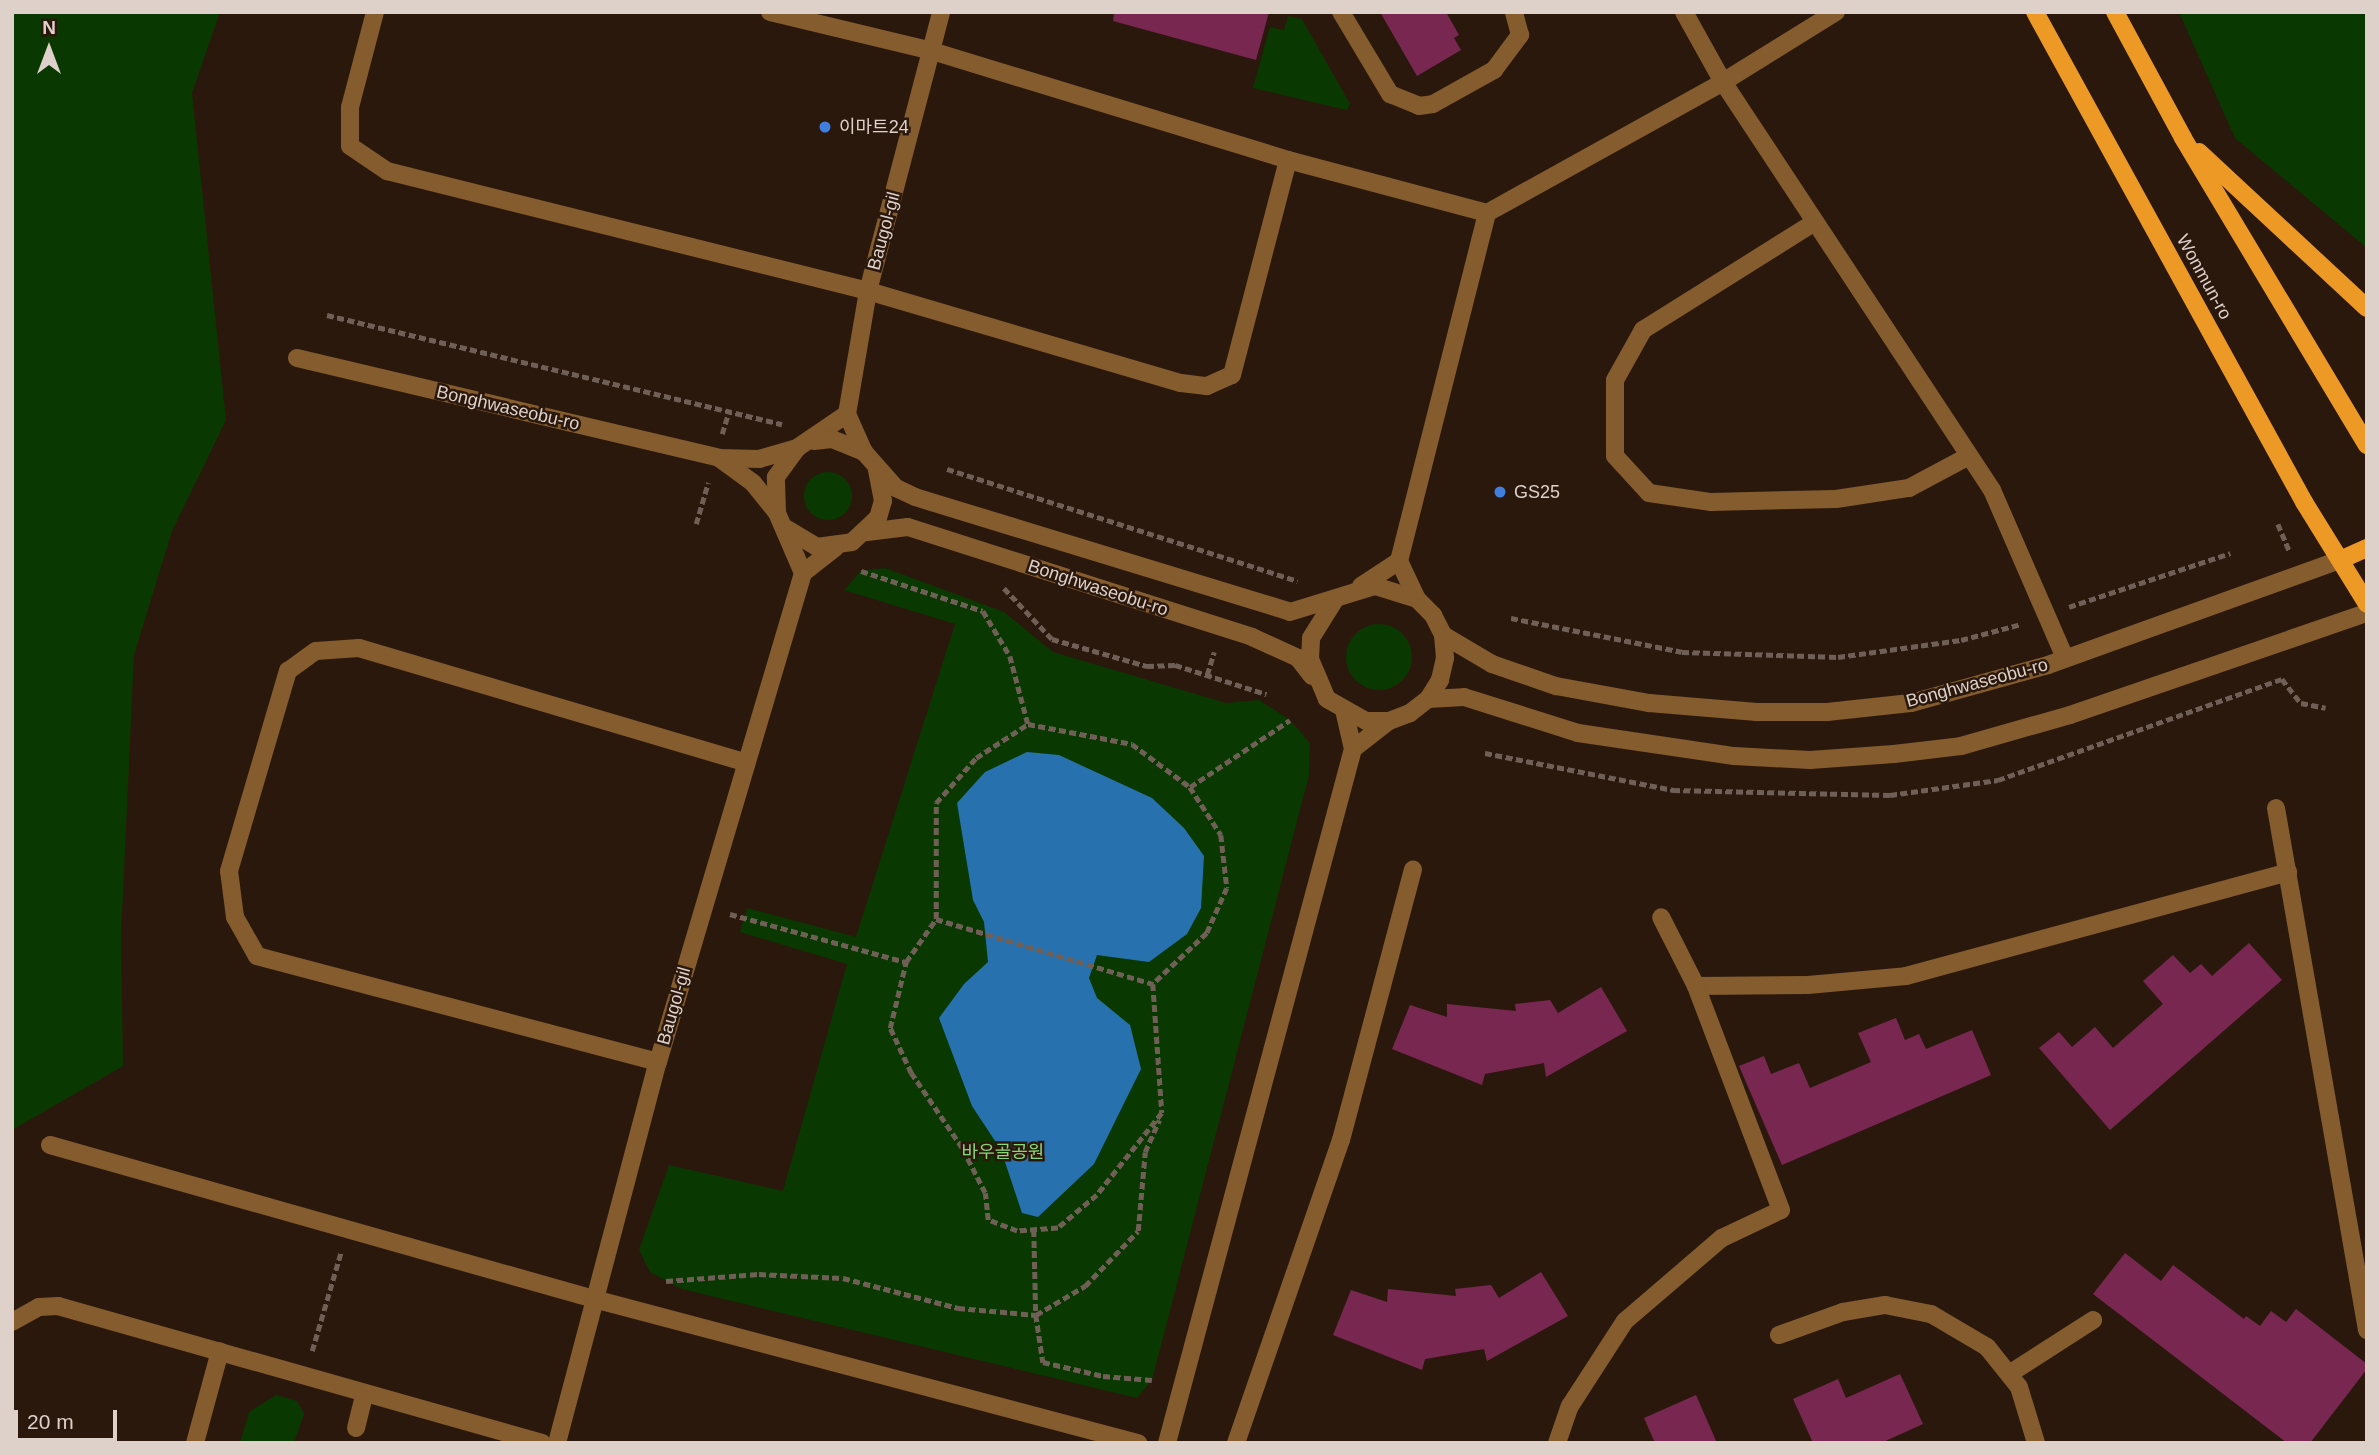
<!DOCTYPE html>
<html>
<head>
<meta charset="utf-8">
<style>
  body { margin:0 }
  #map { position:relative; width:2379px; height:1455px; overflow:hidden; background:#2b180d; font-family:Helvetica,"Noto Sans KR",sans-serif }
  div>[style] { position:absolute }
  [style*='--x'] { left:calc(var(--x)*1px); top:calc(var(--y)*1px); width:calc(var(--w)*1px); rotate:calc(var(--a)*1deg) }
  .green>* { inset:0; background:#093900 }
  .round { border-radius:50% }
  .water>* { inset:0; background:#2771af }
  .building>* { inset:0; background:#782751 }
  .path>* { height:4.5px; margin-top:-2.25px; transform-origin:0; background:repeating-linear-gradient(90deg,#705f56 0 7px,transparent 0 10.5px) }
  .minor>* { height:18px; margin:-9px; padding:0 9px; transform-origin:9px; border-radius:9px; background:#845c2d }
  .major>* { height:18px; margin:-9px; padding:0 9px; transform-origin:9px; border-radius:9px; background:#ec9925 }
  .dots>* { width:19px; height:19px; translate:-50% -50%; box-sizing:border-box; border:4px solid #2b180d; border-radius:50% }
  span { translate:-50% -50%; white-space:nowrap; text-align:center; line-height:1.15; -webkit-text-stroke:5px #2b180d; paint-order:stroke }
  .poi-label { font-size:18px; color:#ded1c9 }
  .left { translate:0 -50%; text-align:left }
  .street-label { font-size:18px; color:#ded1c9 }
  .park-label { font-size:18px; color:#89d878 }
  .frame { position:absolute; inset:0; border:14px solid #ded1c9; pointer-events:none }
  .north { position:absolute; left:14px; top:14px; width:70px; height:70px; -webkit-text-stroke:5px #2b180d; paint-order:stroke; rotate:0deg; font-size:19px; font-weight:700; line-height:28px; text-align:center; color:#ded1c9 }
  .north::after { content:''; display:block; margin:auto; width:24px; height:32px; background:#ded1c9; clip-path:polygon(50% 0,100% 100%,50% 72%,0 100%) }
  .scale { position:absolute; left:14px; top:1410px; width:103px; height:32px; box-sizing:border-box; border:4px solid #ded1c9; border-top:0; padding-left:9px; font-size:21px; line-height:24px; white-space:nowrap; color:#ded1c9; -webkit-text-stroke:5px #2b180d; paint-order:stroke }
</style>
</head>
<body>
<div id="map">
  <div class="green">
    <i style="clip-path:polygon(12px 12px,220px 12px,192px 93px,226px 420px,172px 531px,134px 655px,121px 936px,123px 1066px,12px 1130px)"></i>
    <i style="clip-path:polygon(2179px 12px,2367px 12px,2367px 248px,2235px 138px)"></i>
    <i style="clip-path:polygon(1288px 16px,1302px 19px,1350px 104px,1347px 110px,1253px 88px,1270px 27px,1284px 30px)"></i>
    <i class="round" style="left:804px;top:472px;width:48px;height:48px"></i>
    <i style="clip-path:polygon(885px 568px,1004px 612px,1053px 652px,1226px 703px,1259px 700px,1290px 720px,1310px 743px,1309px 775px,1152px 1380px,1137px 1398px,682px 1289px,650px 1272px,639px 1250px,669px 1165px,783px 1191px,847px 964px,740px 932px,747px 908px,856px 937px,955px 624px,844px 590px,861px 571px)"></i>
    <i class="round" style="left:1346px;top:624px;width:66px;height:66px"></i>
    <i style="clip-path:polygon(276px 1395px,297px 1401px,304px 1414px,294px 1443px,240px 1443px,249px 1412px)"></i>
  </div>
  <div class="water">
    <i style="clip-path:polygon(1027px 752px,1059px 755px,1152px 798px,1184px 828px,1204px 856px,1201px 908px,1187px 934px,1149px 962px,1097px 955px,1089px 978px,1097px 998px,1130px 1025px,1141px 1069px,1094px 1164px,1038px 1217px,1022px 1213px,1001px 1150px,972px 1106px,939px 1018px,964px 984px,988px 962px,984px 922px,973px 900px,957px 803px,985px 772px)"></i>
  </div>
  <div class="building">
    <i style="clip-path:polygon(1114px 12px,1269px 12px,1256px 60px,1113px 21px)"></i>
    <i style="clip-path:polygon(1380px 12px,1446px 12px,1459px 35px,1454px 38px,1461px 50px,1417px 76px)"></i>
    <i style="clip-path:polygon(2249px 943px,2282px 980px,2110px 1130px,2039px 1048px,2059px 1032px,2072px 1047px,2095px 1027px,2113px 1048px,2163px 1004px,2143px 981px,2173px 955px,2190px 973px,2201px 964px,2212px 976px)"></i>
    <i style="clip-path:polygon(1601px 987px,1627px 1031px,1546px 1077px,1544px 1063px,1485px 1074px,1482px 1085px,1392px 1049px,1410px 1005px,1447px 1017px,1447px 1004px,1516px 1011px,1515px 1004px,1550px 1000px,1558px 1013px)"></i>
    <i style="clip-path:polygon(1896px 1018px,1905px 1040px,1919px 1034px,1926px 1049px,1972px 1030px,1991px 1075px,1782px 1165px,1739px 1066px,1764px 1056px,1771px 1074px,1799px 1063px,1810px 1088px,1871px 1062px,1858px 1033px)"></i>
    <i style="clip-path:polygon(2125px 1253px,2161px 1281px,2173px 1265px,2244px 1319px,2246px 1316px,2260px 1326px,2271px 1311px,2286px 1322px,2296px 1309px,2367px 1364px,2367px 1369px,2310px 1443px,2287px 1443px,2093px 1294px)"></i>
    <i style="clip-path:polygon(1541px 1272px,1568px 1316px,1487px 1361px,1484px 1349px,1425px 1359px,1422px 1370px,1333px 1335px,1351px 1290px,1387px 1302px,1388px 1289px,1456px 1296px,1455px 1289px,1491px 1285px,1499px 1298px)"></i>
    <i style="clip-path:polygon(1900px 1374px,1923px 1424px,1881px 1443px,1813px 1443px,1793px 1399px,1838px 1379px,1846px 1398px)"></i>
    <i style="clip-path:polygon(1696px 1395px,1717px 1443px,1655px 1443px,1644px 1418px)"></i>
  </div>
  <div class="path">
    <i style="--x:327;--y:315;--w:468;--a:13.5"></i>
    <i style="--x:722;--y:434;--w:24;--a:-73"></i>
    <i style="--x:947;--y:469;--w:368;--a:17.7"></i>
    <i style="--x:696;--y:524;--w:43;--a:-73.7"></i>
    <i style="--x:2278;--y:524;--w:30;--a:67"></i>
    <i style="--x:861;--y:571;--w:128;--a:18.2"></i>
    <i style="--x:983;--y:611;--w:52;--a:59"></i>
    <i style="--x:1010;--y:656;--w:70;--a:75.2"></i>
    <i style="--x:1004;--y:588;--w:70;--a:46.7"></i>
    <i style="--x:1052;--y:639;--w:99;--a:15.9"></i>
    <i style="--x:1147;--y:666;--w:28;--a:-2"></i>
    <i style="--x:1175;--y:665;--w:96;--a:17.7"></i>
    <i style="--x:2069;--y:607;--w:170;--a:-18.5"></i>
    <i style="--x:1511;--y:618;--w:174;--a:11.2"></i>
    <i style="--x:1682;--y:652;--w:156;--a:1.8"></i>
    <i style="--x:1838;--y:657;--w:124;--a:-7.9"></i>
    <i style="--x:1961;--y:640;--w:62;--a:-14.9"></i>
    <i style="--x:1207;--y:675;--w:24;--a:-73"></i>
    <i style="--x:1028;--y:724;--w:106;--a:10.9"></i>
    <i style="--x:1132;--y:744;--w:72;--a:36.6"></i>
    <i style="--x:1190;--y:787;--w:57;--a:57.1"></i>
    <i style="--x:1221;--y:835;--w:53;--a:83.5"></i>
    <i style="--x:1227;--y:888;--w:49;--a:114"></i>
    <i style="--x:1207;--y:933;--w:74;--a:136.6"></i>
    <i style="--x:1153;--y:984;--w:129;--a:86"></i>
    <i style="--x:1162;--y:1113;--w:105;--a:128.4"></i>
    <i style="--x:1097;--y:1195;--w:51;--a:139.8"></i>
    <i style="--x:1058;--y:1228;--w:41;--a:175.8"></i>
    <i style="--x:1017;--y:1231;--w:31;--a:-159"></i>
    <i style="--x:988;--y:1220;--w:27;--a:-96"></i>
    <i style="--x:985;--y:1193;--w:51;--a:-117.1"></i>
    <i style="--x:962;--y:1148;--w:91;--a:-124.2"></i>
    <i style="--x:911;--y:1073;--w:50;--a:-115"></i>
    <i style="--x:890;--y:1028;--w:68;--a:-76.4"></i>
    <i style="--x:906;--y:962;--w:52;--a:-55.1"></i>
    <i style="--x:936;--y:919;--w:116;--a:-90"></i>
    <i style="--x:936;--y:803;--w:60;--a:-48.4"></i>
    <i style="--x:976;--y:758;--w:62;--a:-33.2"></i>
    <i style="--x:1485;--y:753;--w:192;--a:11.1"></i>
    <i style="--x:1673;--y:790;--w:217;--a:1.3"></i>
    <i style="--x:1890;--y:795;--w:109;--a:-7.9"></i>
    <i style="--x:1998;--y:780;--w:301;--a:-19.6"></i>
    <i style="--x:2282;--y:679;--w:31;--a:52"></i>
    <i style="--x:2301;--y:703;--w:25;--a:11"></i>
    <i style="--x:1190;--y:787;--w:120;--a:-33.8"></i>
    <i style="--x:730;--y:914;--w:182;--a:15.3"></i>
    <i style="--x:936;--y:919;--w:227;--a:16.7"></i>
    <i style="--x:1034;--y:1230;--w:85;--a:88.7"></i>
    <i style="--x:1036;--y:1315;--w:48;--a:81.5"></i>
    <i style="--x:1043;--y:1362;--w:62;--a:13.1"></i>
    <i style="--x:1103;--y:1376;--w:49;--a:4.7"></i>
    <i style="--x:666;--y:1281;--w:93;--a:-4.3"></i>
    <i style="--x:759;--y:1274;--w:84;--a:2.7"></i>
    <i style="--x:843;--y:1278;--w:119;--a:14.6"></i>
    <i style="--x:958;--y:1308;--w:78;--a:5.1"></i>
    <i style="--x:1036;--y:1315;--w:57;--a:-30.6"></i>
    <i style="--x:1085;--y:1286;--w:76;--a:-46.1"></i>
    <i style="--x:1138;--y:1231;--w:79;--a:-84.9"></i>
    <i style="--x:1145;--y:1152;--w:35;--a:-66"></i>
    <i style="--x:312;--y:1351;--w:103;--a:-73.7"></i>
  </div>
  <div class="minor">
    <i style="--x:375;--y:12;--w:98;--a:104.7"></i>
    <i style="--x:350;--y:107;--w:39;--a:90"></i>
    <i style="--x:350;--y:146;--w:45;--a:34"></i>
    <i style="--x:387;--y:171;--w:496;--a:14"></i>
    <i style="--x:868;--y:291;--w:326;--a:16.4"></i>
    <i style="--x:1181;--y:383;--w:26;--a:7"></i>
    <i style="--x:1207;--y:386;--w:27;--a:-24"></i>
    <i style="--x:1232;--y:375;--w:222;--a:-75.4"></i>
    <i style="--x:770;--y:12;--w:167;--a:13.5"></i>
    <i style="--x:932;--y:51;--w:372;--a:17"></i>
    <i style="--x:1288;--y:160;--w:206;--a:14.9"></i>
    <i style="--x:1487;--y:213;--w:270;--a:-29"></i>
    <i style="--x:1723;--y:82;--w:133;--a:-31.8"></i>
    <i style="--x:1341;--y:12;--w:96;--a:59.1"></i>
    <i style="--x:1390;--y:94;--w:31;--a:22"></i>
    <i style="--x:1419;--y:106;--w:14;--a:-8"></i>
    <i style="--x:1433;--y:104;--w:70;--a:-29.1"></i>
    <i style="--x:1494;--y:70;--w:44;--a:-53.4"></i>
    <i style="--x:1520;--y:35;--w:24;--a:-105"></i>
    <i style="--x:1684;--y:12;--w:80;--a:60.9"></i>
    <i style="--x:1723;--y:82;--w:489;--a:56.6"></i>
    <i style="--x:1992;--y:490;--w:183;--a:66.5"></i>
    <i style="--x:1815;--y:222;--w:203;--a:147.9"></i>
    <i style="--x:1643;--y:330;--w:57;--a:119.2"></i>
    <i style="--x:1615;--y:380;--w:76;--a:90"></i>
    <i style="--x:1615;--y:456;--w:50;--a:47.4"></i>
    <i style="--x:1649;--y:493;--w:63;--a:8.3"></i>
    <i style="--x:1711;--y:502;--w:125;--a:-1.4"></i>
    <i style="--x:1836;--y:499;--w:74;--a:-8.6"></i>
    <i style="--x:1909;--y:488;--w:68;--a:-28.1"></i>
    <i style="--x:297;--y:358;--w:434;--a:13.3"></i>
    <i style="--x:719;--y:458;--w:40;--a:1.4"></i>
    <i style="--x:759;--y:459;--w:40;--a:-16"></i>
    <i style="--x:797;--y:448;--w:60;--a:-34.2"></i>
    <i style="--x:847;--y:414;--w:42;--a:65.9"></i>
    <i style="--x:864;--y:452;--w:48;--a:48.4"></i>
    <i style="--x:896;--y:488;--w:21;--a:25"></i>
    <i style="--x:915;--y:497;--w:392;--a:17"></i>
    <i style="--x:1290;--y:612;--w:89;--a:-17"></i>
    <i style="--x:1375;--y:586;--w:44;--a:17.2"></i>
    <i style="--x:1417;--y:599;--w:23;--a:45"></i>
    <i style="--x:1433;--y:615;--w:22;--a:63"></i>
    <i style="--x:1443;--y:635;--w:23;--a:85"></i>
    <i style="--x:1445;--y:658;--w:23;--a:103"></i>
    <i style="--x:1440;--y:680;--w:22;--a:122"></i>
    <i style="--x:1428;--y:699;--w:23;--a:142"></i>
    <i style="--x:1410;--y:713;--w:22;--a:159"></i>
    <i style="--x:1389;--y:721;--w:23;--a:180"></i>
    <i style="--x:1366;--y:721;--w:45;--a:-150.6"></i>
    <i style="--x:1327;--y:699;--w:43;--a:-113"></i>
    <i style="--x:1310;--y:659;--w:21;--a:-87"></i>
    <i style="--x:1311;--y:638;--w:44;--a:-58.1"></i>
    <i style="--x:847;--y:414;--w:125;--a:-80.3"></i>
    <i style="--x:868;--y:291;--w:288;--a:-75.3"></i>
    <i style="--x:814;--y:441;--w:18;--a:-6"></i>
    <i style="--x:832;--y:439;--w:35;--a:22"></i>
    <i style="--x:719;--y:458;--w:42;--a:36.3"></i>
    <i style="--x:753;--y:483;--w:38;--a:51"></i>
    <i style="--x:777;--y:513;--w:65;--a:66.6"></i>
    <i style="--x:777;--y:511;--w:34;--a:-92"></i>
    <i style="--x:776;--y:477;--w:36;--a:-54"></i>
    <i style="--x:787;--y:529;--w:35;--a:31"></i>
    <i style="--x:817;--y:547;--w:35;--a:-8"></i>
    <i style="--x:852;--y:542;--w:35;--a:-43"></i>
    <i style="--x:878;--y:518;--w:18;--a:-74"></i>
    <i style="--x:883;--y:501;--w:32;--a:-101"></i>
    <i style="--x:867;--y:532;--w:41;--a:-7"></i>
    <i style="--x:908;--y:527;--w:361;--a:17.7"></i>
    <i style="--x:1252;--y:637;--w:51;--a:24.5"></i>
    <i style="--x:1298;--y:658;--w:23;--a:52"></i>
    <i style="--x:803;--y:573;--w:41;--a:-38"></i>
    <i style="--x:1361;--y:586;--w:45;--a:-33.3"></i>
    <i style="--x:1417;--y:599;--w:42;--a:-115.3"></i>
    <i style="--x:1399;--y:561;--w:359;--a:-75.8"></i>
    <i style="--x:1443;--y:635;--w:57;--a:30.6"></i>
    <i style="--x:1492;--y:664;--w:68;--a:19"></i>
    <i style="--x:1556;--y:686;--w:95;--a:10.4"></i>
    <i style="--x:1649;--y:703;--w:108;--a:4.8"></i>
    <i style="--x:1757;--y:712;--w:70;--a:0"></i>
    <i style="--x:1827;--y:712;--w:84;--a:-6.1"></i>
    <i style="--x:1911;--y:703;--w:142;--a:-15.5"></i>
    <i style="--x:2048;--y:665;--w:310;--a:-19.8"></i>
    <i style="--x:1428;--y:699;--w:36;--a:-3"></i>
    <i style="--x:1464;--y:697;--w:120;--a:17.5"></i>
    <i style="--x:1578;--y:733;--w:158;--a:8.4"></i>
    <i style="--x:1734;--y:756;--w:76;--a:3"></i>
    <i style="--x:1810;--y:760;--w:84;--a:-4.1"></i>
    <i style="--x:1894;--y:754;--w:67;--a:-6.8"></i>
    <i style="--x:1961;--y:746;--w:113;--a:-15.9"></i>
    <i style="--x:2070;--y:715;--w:314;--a:-19"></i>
    <i style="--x:1353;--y:749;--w:46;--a:-37.9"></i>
    <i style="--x:2276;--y:808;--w:530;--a:80.11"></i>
    <i style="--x:1696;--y:986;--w:112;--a:-0.5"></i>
    <i style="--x:1808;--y:985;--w:98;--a:-5.2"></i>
    <i style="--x:1906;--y:976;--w:396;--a:-15.2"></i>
    <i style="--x:658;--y:1062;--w:415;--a:-165.2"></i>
    <i style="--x:257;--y:956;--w:45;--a:-119.4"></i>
    <i style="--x:235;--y:917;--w:46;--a:-97.4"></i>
    <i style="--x:229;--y:871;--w:209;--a:-73.6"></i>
    <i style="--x:288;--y:671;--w:34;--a:-36"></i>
    <i style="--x:316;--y:651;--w:43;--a:-4"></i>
    <i style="--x:359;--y:648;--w:402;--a:16.5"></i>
    <i style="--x:50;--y:1145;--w:565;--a:15.81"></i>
    <i style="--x:594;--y:1299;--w:563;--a:14.83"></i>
    <i style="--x:12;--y:1322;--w:31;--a:-29"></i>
    <i style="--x:39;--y:1307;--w:19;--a:-3"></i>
    <i style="--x:58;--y:1306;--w:503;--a:15.8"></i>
    <i style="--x:1779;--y:1335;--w:68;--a:-19.8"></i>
    <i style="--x:1843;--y:1312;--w:43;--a:-9.5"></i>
    <i style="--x:1885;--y:1305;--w:47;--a:11.1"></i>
    <i style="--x:1931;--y:1314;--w:65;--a:30.5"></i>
    <i style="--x:1987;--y:1347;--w:51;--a:51.3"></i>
    <i style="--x:2019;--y:1387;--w:59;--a:73.1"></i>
    <i style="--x:2009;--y:1374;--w:100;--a:-32.7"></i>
    <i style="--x:356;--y:1428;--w:36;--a:-76"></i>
    <i style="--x:195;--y:1443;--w:95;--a:-74.8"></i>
    <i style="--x:557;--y:1443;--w:394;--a:-75.2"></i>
    <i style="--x:658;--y:1062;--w:510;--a:-73.48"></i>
    <i style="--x:1167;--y:1443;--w:718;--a:-75"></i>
    <i style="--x:1353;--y:749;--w:37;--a:-103"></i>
    <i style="--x:1236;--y:1443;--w:321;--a:-70.9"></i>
    <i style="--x:1341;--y:1140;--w:280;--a:-75.1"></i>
    <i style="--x:1557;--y:1443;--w:39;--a:-71"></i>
    <i style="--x:1570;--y:1406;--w:101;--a:-57.1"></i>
    <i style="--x:1625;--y:1321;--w:128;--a:-40.6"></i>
    <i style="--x:1722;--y:1238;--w:65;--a:-25.4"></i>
    <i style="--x:1781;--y:1210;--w:240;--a:-110.8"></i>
    <i style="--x:1696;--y:986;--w:77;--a:-116.9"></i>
  </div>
  <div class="major">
    <i style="--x:2035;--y:12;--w:559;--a:61.23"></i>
    <i style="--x:2304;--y:502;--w:120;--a:58.3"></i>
    <i style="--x:2115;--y:12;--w:143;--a:61.6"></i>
    <i style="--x:2183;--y:138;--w:358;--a:59.1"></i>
    <i style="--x:2199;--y:152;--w:229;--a:42.9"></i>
    <i style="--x:2340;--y:560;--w:30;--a:-24"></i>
  </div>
  <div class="dots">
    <i style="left:825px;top:127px;background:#3f7fe0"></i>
    <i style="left:1500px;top:492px;background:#3f7fe0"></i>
  </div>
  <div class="poi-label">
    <span class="left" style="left:839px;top:127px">이마트24</span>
    <span class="left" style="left:1514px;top:492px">GS25</span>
  </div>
  <div class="street-label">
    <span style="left:884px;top:231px;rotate:-75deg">Baugol-gil</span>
    <span style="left:2204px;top:277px;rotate:61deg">Wonmun-ro</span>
    <span style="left:508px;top:408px;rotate:13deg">Bonghwaseobu-ro</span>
    <span style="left:1098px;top:588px;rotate:18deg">Bonghwaseobu-ro</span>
    <span style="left:1977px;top:683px;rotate:-15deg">Bonghwaseobu-ro</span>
    <span style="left:674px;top:1006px;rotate:-74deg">Baugol-gil</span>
  </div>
  <div class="park-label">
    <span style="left:1003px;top:1152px">바우골공원</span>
  </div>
  <div class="frame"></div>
  <div class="north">N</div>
  <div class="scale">20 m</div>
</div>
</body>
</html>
